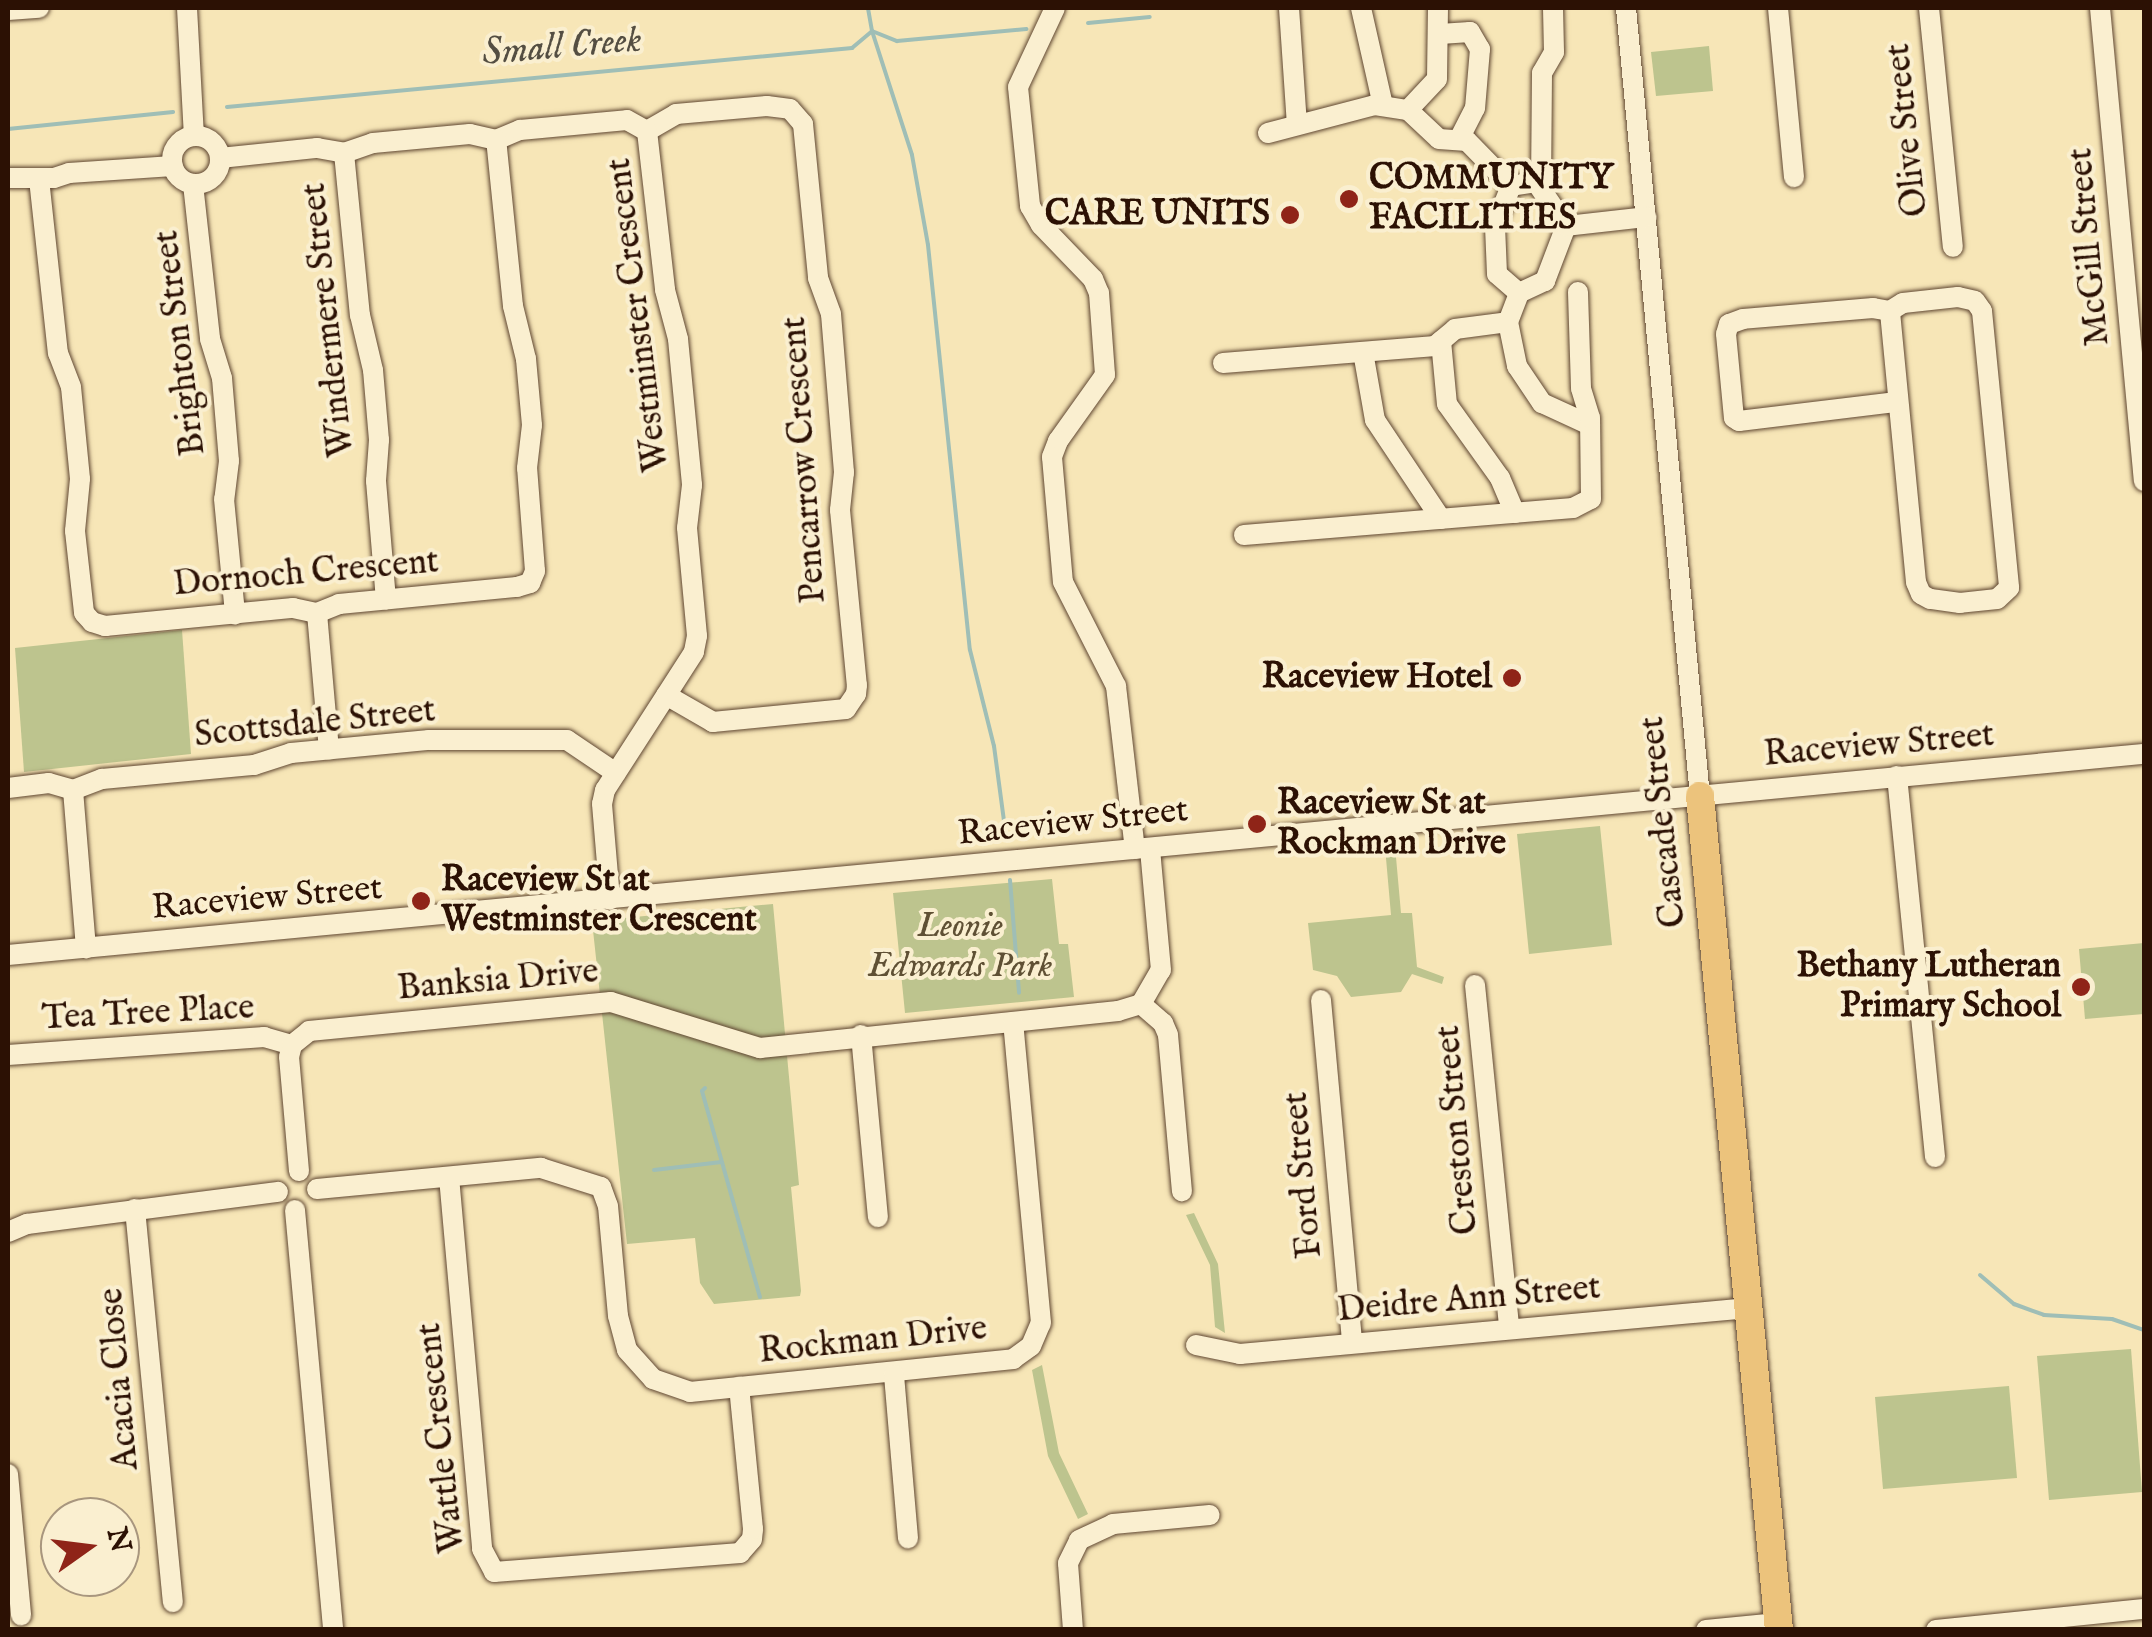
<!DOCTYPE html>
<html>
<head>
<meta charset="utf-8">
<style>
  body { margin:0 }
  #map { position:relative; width:2152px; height:1637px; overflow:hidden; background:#f7e6b7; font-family:"IM FELL English",serif }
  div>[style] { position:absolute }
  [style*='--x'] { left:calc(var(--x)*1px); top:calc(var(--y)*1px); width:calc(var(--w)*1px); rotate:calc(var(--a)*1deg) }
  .green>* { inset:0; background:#bdc48e }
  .stream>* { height:4px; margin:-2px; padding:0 2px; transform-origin:2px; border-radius:2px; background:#9fbeb6 }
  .roads { filter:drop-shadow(0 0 2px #5f4631) drop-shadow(0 0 2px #5f4631) }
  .minor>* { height:20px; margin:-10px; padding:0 10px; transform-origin:10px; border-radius:10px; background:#faefd0 }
  .minor>.ring { margin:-10px; padding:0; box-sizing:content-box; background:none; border:20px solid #faefd0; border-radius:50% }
  .major>* { height:28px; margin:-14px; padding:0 14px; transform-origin:14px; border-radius:14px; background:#ecc37c }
  .dots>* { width:28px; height:28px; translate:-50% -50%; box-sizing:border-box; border:5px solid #faefd0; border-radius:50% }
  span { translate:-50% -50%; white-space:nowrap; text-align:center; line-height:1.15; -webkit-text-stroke:8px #faefd0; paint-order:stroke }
  .street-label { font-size:35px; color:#2c1104 }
  .poi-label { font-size:35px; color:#2c1104; font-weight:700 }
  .left { translate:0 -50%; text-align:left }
  .right { translate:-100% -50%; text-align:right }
  .park-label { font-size:35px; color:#5f5034; font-style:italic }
  .water-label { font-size:38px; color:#544e42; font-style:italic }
  .frame { position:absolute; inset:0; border:10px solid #2c1104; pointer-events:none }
  .north { position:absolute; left:40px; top:1497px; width:100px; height:100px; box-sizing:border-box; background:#faefd0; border:2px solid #a8967e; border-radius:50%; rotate:76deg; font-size:28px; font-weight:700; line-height:40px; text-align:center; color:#2c1104 }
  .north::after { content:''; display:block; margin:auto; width:35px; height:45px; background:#8f2418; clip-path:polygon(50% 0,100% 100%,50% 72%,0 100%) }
</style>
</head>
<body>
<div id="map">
  <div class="green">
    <i style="clip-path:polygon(1709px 46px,1713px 91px,1656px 96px,1651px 52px)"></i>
    <i style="clip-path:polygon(182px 630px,191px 754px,24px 772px,15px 648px)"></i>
    <i style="clip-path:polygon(1600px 826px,1612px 945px,1529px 954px,1517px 834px)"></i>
    <i style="clip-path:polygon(1395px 846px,1401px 913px,1412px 913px,1417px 967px,1444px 977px,1442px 984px,1412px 974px,1401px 992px,1351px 997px,1337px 976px,1313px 970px,1308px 923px,1391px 915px,1385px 847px)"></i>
    <i style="clip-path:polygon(1052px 879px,1059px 944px,1068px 944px,1074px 997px,905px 1013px,893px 893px)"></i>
    <i style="clip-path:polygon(773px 904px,799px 1185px,791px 1187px,801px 1291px,800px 1296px,714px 1304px,700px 1283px,695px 1238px,627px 1244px,592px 921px)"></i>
    <i style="clip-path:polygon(2144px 943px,2144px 1014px,2085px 1019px,2079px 949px)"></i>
    <i style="clip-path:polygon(1194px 1213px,1218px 1264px,1225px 1333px,1215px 1327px,1210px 1265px,1186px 1215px)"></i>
    <i style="clip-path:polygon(2131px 1349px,2142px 1492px,2049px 1500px,2037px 1356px)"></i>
    <i style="clip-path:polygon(1042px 1365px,1059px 1453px,1088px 1514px,1078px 1519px,1048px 1456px,1032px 1370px)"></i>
    <i style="clip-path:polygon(2009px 1386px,2017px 1478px,1883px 1489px,1875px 1397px)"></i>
  </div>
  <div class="stream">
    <i style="--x:1088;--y:23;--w:62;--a:-5.5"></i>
    <i style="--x:872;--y:31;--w:130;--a:72.1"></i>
    <i style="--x:912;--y:155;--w:91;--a:79.9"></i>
    <i style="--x:928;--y:245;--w:407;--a:84.1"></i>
    <i style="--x:970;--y:650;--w:99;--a:76"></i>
    <i style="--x:994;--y:746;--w:91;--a:82.4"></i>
    <i style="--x:872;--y:31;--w:27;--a:22"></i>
    <i style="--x:897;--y:41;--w:130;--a:-5.3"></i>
    <i style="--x:227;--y:107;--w:628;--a:-5.39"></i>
    <i style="--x:852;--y:48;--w:26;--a:-40"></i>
    <i style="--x:872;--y:31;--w:23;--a:-100"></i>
    <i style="--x:8;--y:129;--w:166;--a:-5.9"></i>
    <i style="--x:1010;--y:880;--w:113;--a:85.4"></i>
    <i style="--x:705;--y:1088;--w:4;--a:135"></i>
    <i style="--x:702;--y:1091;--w:214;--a:74.3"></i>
    <i style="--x:654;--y:1170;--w:68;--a:-6.7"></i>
    <i style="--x:1980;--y:1275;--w:45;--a:40.5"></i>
    <i style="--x:2014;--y:1304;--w:32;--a:20"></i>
    <i style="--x:2044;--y:1315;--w:68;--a:3.4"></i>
    <i style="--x:2112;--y:1319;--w:34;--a:19"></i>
  </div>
  <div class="roads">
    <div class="minor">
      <i style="--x:187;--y:8;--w:128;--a:86.9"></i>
      <i style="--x:1055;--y:8;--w:87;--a:115.1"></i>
      <i style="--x:1018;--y:87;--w:120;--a:84.2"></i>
      <i style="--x:1030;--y:206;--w:22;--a:60"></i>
      <i style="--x:1041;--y:225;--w:75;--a:46.1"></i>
      <i style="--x:1093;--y:279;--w:15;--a:67"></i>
      <i style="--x:1099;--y:293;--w:82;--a:85.8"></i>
      <i style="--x:1105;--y:375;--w:81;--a:125.5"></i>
      <i style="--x:1058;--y:441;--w:17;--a:111"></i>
      <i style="--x:1052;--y:457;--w:125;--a:85"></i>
      <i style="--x:1063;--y:582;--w:117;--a:63"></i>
      <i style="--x:1116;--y:686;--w:164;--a:83.4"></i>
      <i style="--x:1289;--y:8;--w:117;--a:86.1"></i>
      <i style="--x:1361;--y:8;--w:100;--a:77.3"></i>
      <i style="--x:1626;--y:8;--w:791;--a:84.64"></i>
      <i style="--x:1778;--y:8;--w:170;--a:84.6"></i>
      <i style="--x:1929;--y:8;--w:240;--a:84.3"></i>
      <i style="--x:2100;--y:8;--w:475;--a:84.7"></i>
      <i style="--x:8;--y:10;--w:31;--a:-4"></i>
      <i style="--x:1440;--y:34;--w:30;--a:-4"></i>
      <i style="--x:1470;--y:32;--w:20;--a:60"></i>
      <i style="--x:1480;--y:49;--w:59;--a:94.8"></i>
      <i style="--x:1475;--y:108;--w:36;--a:117"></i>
      <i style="--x:1408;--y:110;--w:42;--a:-46.9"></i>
      <i style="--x:1437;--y:79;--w:71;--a:-89.2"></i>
      <i style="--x:647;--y:131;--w:34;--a:-30"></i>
      <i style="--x:676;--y:114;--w:91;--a:-5"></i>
      <i style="--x:767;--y:106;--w:23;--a:7"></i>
      <i style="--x:790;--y:109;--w:20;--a:49"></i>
      <i style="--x:803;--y:124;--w:155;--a:84.4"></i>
      <i style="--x:818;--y:278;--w:38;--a:70"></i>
      <i style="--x:831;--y:314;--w:159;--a:85.3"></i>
      <i style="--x:844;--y:472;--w:38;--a:96"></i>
      <i style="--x:840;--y:510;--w:176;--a:84.5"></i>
      <i style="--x:857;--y:685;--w:9;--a:96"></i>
      <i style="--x:856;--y:694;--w:18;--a:124"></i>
      <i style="--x:846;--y:709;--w:134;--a:174.4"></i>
      <i style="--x:713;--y:722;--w:54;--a:-150.1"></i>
      <i style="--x:1268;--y:133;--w:111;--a:-14.7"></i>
      <i style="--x:1375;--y:105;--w:33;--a:9"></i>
      <i style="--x:1408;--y:110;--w:42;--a:43.1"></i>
      <i style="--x:1439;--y:139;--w:28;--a:4"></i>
      <i style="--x:1467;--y:141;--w:63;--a:45.6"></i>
      <i class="ring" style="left:172px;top:136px;width:28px;height:28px"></i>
      <i style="--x:344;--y:153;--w:163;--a:84.4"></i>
      <i style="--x:360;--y:315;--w:57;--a:76.7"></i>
      <i style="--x:373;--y:370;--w:70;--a:85.1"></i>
      <i style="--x:379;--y:440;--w:41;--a:94.2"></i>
      <i style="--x:376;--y:481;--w:119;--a:85.2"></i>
      <i style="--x:220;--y:158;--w:98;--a:-5.9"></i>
      <i style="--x:317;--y:148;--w:27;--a:10"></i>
      <i style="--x:344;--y:153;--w:31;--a:-19"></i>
      <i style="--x:373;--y:143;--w:97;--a:-5.3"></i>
      <i style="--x:470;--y:134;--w:27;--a:13"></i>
      <i style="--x:496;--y:140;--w:26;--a:-23"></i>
      <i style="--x:520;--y:130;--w:107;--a:-5.3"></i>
      <i style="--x:627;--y:120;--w:23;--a:29"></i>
      <i style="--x:647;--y:131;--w:160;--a:83.5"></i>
      <i style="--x:665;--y:290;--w:51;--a:75.1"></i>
      <i style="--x:678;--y:339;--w:147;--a:84.5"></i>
      <i style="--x:692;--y:485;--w:43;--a:96.6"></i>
      <i style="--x:687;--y:528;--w:108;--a:84.7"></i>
      <i style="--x:697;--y:636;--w:16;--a:101"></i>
      <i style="--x:694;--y:652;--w:164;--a:122.8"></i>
      <i style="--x:605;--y:790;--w:14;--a:102"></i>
      <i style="--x:602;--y:804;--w:96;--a:85.2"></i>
      <i style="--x:8;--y:178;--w:46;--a:0"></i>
      <i style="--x:54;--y:178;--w:16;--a:-18"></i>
      <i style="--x:69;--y:173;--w:104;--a:-3.9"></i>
      <i style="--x:39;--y:179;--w:175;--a:83.8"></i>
      <i style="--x:58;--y:353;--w:36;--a:69"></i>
      <i style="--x:71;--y:387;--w:92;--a:84.4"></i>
      <i style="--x:80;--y:479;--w:52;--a:95.5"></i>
      <i style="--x:75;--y:531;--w:82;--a:83.7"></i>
      <i style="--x:84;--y:613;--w:12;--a:48"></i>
      <i style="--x:92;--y:622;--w:14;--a:17"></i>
      <i style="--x:105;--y:626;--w:189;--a:-5.5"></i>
      <i style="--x:293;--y:608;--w:25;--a:12"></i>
      <i style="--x:317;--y:613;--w:24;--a:-22"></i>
      <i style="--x:339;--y:604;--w:179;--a:-5.5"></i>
      <i style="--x:517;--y:587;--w:14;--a:-17"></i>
      <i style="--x:530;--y:583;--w:13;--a:-67"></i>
      <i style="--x:535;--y:571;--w:103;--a:-94.4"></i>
      <i style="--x:527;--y:468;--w:43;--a:-83.4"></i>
      <i style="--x:532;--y:425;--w:66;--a:-95.2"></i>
      <i style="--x:526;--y:359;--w:55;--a:-103.8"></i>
      <i style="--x:513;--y:306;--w:167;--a:-95.8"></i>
      <i style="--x:193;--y:184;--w:156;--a:83.7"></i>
      <i style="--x:210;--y:339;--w:41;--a:72.9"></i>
      <i style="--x:222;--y:378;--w:83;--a:85.2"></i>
      <i style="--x:229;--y:461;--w:38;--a:97"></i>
      <i style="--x:224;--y:499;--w:116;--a:84.5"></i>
      <i style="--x:1541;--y:188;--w:115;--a:-89.5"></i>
      <i style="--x:1542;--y:73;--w:24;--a:-60"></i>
      <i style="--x:1554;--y:52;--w:44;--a:-91.3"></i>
      <i style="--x:1566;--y:226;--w:53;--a:-124.3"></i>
      <i style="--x:1536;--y:182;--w:25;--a:171"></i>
      <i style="--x:1511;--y:186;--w:43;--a:111.8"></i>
      <i style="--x:1495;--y:226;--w:48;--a:87.6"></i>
      <i style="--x:1497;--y:274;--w:29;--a:41"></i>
      <i style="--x:1519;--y:293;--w:29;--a:-25"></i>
      <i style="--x:1545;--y:281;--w:59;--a:-69.1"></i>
      <i style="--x:1566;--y:226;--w:81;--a:-6.4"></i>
      <i style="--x:1958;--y:297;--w:17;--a:13"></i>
      <i style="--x:1975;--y:301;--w:12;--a:55"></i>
      <i style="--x:1982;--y:311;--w:278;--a:84.4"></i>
      <i style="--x:2009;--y:588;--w:16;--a:137"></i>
      <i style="--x:1997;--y:599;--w:37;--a:174"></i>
      <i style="--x:1960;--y:603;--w:30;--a:-172"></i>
      <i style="--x:1930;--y:599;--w:10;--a:-151"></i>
      <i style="--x:1921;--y:594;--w:13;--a:-113"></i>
      <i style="--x:1916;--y:582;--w:272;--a:-95.5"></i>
      <i style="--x:1890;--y:311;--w:15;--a:-32"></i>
      <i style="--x:1903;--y:303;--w:55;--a:-6.2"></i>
      <i style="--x:1890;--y:311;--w:17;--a:-170"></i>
      <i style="--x:1873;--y:308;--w:130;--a:175.2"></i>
      <i style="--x:1743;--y:319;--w:15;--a:160"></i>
      <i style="--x:1729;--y:324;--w:10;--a:107"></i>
      <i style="--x:1726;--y:334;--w:84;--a:84.6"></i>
      <i style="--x:1734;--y:418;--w:6;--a:31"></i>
      <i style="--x:1739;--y:421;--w:159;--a:-6.9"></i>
      <i style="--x:1508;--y:322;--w:45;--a:78.4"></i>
      <i style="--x:1517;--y:366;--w:45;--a:56"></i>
      <i style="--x:1542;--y:403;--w:53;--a:24.6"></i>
      <i style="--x:1441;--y:341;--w:63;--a:84.6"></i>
      <i style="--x:1447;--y:404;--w:91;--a:54.4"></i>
      <i style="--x:1500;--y:478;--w:38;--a:67"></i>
      <i style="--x:1363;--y:352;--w:69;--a:80"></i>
      <i style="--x:1375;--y:420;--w:119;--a:56.3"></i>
      <i style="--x:1223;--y:363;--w:213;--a:-4.6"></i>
      <i style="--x:1435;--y:346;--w:26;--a:-40"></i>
      <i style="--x:1455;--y:329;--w:53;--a:-7.5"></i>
      <i style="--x:1508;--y:322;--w:31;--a:-69"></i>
      <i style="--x:1244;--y:535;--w:330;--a:-4.7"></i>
      <i style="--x:1573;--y:508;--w:20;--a:-27"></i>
      <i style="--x:1591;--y:499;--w:81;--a:-90.7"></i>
      <i style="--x:1590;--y:418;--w:31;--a:-107"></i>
      <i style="--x:1581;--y:388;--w:96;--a:-91.8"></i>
      <i style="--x:317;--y:613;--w:137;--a:85"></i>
      <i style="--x:1897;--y:776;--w:383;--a:84.3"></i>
      <i style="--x:8;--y:788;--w:41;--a:-7"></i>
      <i style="--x:49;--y:783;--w:25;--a:16"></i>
      <i style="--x:73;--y:790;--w:159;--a:85.3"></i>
      <i style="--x:73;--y:790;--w:31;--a:-21"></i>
      <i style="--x:102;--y:779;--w:153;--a:-5.3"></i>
      <i style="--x:254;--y:765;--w:39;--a:-18"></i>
      <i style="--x:291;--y:753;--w:139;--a:-5.4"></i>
      <i style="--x:429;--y:740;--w:138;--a:0"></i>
      <i style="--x:567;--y:740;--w:59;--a:34"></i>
      <i style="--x:8;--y:955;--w:2145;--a:-5.38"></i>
      <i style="--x:1475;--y:985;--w:345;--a:84.3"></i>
      <i style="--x:1321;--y:1000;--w:344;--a:84.8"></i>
      <i style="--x:1141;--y:1004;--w:29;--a:41"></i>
      <i style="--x:1163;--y:1023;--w:13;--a:67"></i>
      <i style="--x:1168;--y:1035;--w:157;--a:84.9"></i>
      <i style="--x:861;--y:1035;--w:183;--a:84.7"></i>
      <i style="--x:8;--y:1055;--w:257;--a:-4"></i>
      <i style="--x:264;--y:1037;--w:29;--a:16"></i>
      <i style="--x:299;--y:1171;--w:114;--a:-95"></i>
      <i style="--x:289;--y:1057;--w:12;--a:-76"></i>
      <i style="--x:292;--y:1045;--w:22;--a:-39"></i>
      <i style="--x:309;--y:1031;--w:303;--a:-5.5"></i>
      <i style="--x:611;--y:1002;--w:156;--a:17.2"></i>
      <i style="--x:760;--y:1048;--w:360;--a:-5.9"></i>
      <i style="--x:1118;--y:1011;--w:24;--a:-17"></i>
      <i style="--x:1141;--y:1004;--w:39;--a:-60"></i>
      <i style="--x:1161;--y:970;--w:122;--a:-95.2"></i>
      <i style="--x:449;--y:1177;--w:373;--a:84.9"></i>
      <i style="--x:482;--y:1549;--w:26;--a:62"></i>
      <i style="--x:494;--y:1572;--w:247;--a:-4.4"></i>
      <i style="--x:740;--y:1553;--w:18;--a:-49"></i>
      <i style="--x:752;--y:1539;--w:10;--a:-84"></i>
      <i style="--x:753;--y:1529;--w:143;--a:-95.6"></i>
      <i style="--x:317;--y:1189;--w:225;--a:-5.4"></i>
      <i style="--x:541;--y:1168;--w:63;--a:17.6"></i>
      <i style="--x:601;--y:1187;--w:20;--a:70"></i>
      <i style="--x:608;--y:1206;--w:110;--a:84.8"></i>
      <i style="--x:618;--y:1316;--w:35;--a:75"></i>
      <i style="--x:627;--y:1350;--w:39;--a:48"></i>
      <i style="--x:653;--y:1379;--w:39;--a:19"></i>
      <i style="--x:690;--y:1392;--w:325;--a:-5.8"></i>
      <i style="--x:1013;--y:1359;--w:22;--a:-36"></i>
      <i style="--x:1031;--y:1346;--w:25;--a:-67"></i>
      <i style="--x:1041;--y:1323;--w:302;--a:-95.3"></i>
      <i style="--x:135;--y:1209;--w:395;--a:84.5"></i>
      <i style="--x:295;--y:1210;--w:422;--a:84.8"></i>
      <i style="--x:8;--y:1232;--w:21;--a:-23"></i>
      <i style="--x:27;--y:1224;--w:253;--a:-7.3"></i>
      <i style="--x:1196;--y:1345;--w:45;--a:11.6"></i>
      <i style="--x:1240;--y:1354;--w:511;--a:-5.16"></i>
      <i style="--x:894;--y:1375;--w:164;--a:85.1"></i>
      <i style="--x:8;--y:1474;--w:142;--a:84.7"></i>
      <i style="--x:1073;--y:1630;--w:67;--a:-94.3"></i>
      <i style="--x:1068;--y:1563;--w:25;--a:-64"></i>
      <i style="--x:1079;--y:1540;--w:38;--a:-25"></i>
      <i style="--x:1113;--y:1524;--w:97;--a:-5.3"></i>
      <i style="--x:1706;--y:1630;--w:72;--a:-5.6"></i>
      <i style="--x:1936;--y:1630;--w:209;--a:-5.8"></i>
    </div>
    <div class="major">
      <i style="--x:1700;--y:796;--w:838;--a:84.59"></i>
    </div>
  </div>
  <div class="dots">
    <i style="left:1349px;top:199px;background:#8f2418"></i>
    <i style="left:1290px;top:215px;background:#8f2418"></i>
    <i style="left:1512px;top:678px;background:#8f2418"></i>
    <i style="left:1257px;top:824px;background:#8f2418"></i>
    <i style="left:421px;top:901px;background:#8f2418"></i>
    <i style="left:2081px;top:987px;background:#8f2418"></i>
  </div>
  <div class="street-label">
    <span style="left:1908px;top:130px;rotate:-96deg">Olive Street</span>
    <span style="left:2090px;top:247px;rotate:-95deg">McGill Street</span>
    <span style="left:639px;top:315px;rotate:-97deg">Westminster Crescent</span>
    <span style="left:329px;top:320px;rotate:-96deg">Windermere Street</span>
    <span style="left:181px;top:343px;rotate:-97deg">Brighton Street</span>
    <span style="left:805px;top:460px;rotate:-94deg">Pencarrow Crescent</span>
    <span style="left:306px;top:574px;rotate:-5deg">Dornoch Crescent</span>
    <span style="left:315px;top:724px;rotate:-6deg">Scottsdale Street</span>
    <span style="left:1879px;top:746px;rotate:-5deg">Raceview Street</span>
    <span style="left:1664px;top:822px;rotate:-96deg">Cascade Street</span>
    <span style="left:1073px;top:823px;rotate:-6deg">Raceview Street</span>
    <span style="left:267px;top:899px;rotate:-5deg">Raceview Street</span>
    <span style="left:498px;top:981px;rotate:-5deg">Banksia Drive</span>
    <span style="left:148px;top:1014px;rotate:-3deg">Tea Tree Place</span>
    <span style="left:1458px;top:1130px;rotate:-95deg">Creston Street</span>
    <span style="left:1304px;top:1175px;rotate:-95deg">Ford Street</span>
    <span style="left:1469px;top:1300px;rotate:-5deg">Deidre Ann Street</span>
    <span style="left:873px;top:1341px;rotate:-6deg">Rockman Drive</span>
    <span style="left:120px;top:1379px;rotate:-95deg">Acacia Close</span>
    <span style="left:442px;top:1438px;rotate:-96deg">Wattle Crescent</span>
  </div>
  <div class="poi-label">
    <span class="left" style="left:1369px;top:199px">COMMUNITY<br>FACILITIES</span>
    <span class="right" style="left:1270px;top:215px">CARE UNITS</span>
    <span class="right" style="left:1492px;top:678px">Raceview Hotel</span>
    <span class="left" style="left:1277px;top:824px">Raceview St at<br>Rockman Drive</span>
    <span class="left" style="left:441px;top:901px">Raceview St at<br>Westminster Crescent</span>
    <span class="right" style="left:2061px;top:987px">Bethany Lutheran<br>Primary School</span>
  </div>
  <div class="park-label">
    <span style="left:960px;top:947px">Leonie<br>Edwards Park</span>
  </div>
  <div class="water-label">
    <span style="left:562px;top:48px;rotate:-5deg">Small Creek</span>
  </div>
  <div class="frame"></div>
  <div class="north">N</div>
</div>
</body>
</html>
